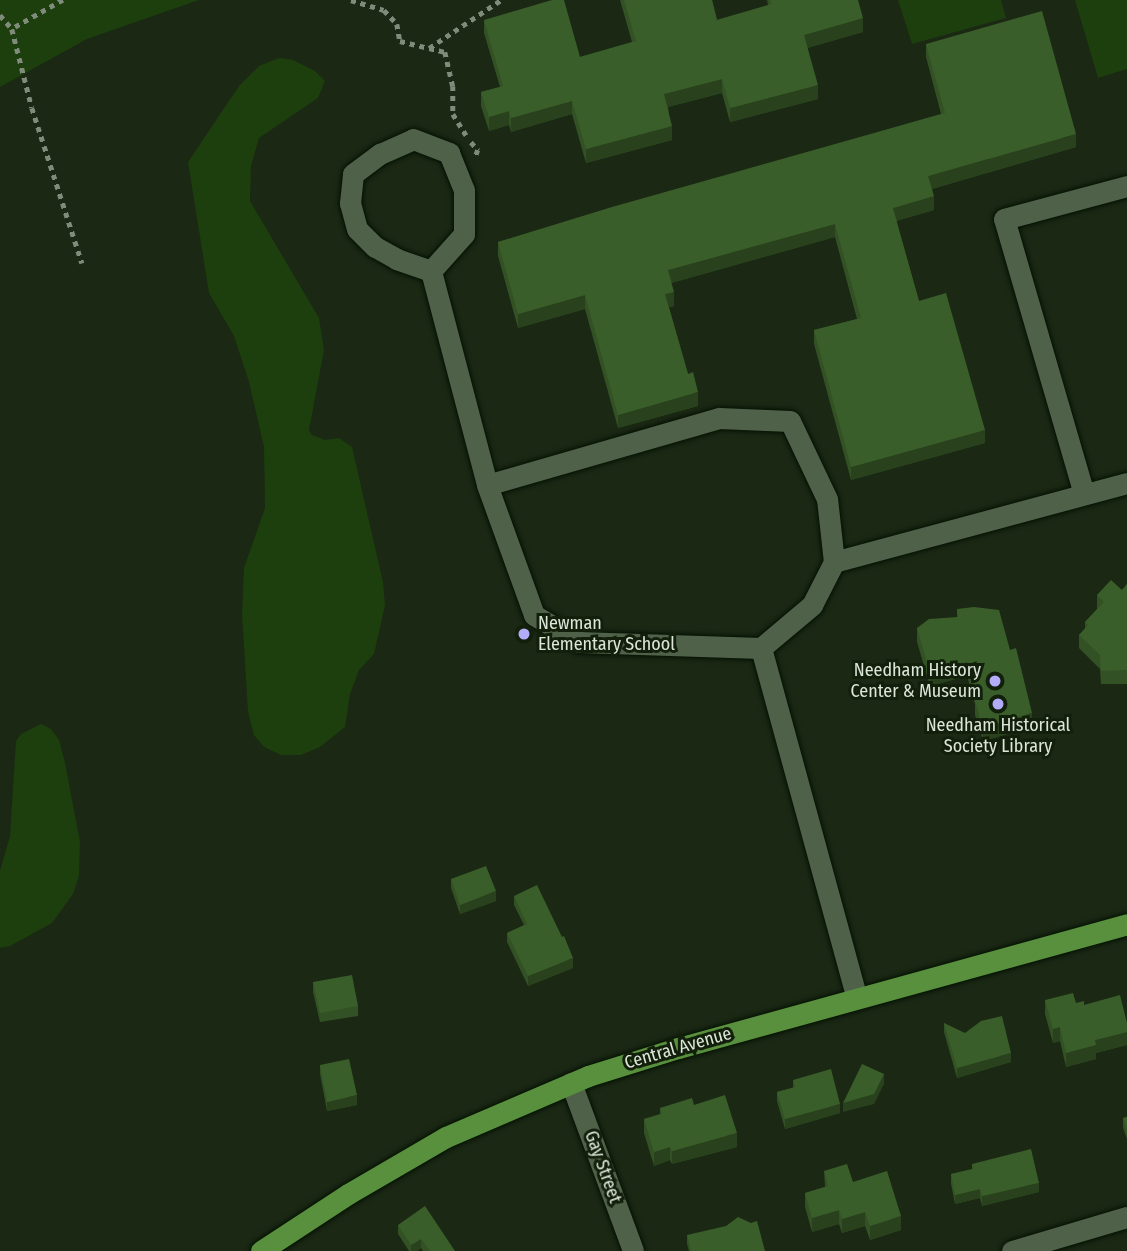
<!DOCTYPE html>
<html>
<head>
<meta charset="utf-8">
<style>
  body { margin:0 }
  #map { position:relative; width:1127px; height:1251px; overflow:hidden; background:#1a2814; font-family:"Fira Sans Condensed",sans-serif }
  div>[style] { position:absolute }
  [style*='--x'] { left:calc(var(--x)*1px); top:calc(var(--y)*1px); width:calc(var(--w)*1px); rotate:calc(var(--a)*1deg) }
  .green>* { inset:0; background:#1d3e0d }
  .path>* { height:4.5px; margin-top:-2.25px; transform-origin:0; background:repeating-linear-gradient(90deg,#7f8b7b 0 5px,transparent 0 10px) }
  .roads { filter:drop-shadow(0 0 2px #051102) drop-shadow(0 0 2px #051102) }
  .minor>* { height:21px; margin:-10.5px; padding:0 10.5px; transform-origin:10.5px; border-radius:10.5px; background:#50614a }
  .major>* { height:21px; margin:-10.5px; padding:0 10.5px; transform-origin:10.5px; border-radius:10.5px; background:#58903d }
  .wall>* { inset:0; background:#325124 }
  .shaded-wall>* { inset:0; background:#29421d }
  .building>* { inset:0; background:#3a5e2a }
  .dots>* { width:19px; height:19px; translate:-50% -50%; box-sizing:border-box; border:4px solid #111f0b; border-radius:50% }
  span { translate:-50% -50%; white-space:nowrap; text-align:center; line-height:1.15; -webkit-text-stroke:6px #111f0b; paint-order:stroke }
  .poi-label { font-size:18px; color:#dce6d9 }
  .left { translate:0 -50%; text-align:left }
  .right { translate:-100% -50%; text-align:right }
  .street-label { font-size:18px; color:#dce6d9 }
</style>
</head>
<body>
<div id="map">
  <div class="green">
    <i style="clip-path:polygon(0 0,199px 0,87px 39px,0 87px)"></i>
    <i style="clip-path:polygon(898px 0,1001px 0,1006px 18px,912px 44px)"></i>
    <i style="clip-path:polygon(1075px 0,1127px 0,1127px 69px,1098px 78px)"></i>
    <i style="clip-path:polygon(279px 58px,293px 60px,315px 71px,325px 81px,318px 98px,259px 138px,251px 166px,250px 201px,319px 318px,324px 350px,309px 430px,312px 435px,325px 440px,339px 438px,352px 447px,383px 582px,385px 605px,374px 654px,359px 670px,350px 694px,345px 727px,320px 747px,301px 755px,281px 755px,264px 747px,254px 735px,248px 712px,242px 614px,244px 568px,265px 508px,264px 447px,249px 382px,234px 336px,209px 293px,188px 162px,239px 86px,259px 66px)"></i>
    <i style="clip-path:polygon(41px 724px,51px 729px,59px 740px,65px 763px,80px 842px,79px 876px,73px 894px,52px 923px,10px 946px,0 948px,0 871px,10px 836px,16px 741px,21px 734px)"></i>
  </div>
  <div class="path">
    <i style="--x:63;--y:0;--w:59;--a:150.4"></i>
    <i style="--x:12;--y:29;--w:81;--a:75.8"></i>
    <i style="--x:32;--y:108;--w:163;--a:72.1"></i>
    <i style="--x:351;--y:0;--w:34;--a:17"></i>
    <i style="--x:384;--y:10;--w:19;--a:47"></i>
    <i style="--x:397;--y:24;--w:17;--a:80"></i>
    <i style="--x:400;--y:41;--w:46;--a:13.7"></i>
    <i style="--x:445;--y:52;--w:35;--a:77"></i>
    <i style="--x:453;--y:86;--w:28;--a:90"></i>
    <i style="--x:453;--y:114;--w:25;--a:58"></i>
    <i style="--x:0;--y:15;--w:18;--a:49"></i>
    <i style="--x:429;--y:48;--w:87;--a:-33.7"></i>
    <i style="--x:471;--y:142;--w:11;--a:49"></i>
    <i style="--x:478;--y:150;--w:9;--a:111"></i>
  </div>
  <div class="roads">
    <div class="minor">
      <i style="--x:431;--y:271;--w:36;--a:-161"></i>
      <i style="--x:397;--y:259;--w:25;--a:-151"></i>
      <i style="--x:375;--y:247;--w:25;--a:-135"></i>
      <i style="--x:357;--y:229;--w:27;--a:-105"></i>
      <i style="--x:350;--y:203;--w:29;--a:-84"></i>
      <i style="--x:353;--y:174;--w:34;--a:-37"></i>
      <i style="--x:380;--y:154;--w:36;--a:-24"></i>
      <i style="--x:413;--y:139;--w:39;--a:21"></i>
      <i style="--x:449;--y:153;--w:40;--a:68"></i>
      <i style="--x:464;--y:190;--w:44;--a:90"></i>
      <i style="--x:464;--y:234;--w:50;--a:131.7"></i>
      <i style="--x:431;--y:271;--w:221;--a:75.3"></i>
      <i style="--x:487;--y:485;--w:138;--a:70.1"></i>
      <i style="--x:534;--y:615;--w:52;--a:31"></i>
      <i style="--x:579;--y:642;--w:182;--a:1.9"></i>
      <i style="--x:761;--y:648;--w:67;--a:-40.1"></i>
      <i style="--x:812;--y:605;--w:48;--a:-62.9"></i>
      <i style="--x:834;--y:562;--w:63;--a:-96.3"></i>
      <i style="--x:827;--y:499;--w:86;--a:-115.4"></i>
      <i style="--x:790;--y:421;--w:71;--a:-177.6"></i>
      <i style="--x:719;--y:418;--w:241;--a:163.9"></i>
      <i style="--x:1084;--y:494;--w:286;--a:-106.2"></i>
      <i style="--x:1004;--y:219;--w:127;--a:-15"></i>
      <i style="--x:834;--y:562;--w:303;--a:-15.1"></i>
      <i style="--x:761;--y:648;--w:363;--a:74.7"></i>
      <i style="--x:571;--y:1083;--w:179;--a:69.7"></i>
      <i style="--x:1012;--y:1251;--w:120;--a:-16.5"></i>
    </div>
    <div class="major">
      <i style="--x:261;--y:1251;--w:104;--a:-33.2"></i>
      <i style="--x:348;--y:1194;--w:113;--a:-30.2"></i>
      <i style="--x:446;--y:1137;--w:155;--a:-23.2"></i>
      <i style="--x:588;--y:1076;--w:94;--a:-17.3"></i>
      <i style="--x:678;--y:1048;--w:466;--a:-15.4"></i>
    </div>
  </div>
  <div class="wall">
    <i style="clip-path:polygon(620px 0,712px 0,717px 20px,768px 5px,767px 0,858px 0,863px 32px,807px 48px,818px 99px,730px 122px,722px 93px,668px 107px,672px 140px,586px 163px,572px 114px,511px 132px,509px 125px,489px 131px,481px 106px,481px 92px,500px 87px,484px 33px,484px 20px,580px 57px,632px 42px)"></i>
    <i style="clip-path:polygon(926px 44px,1076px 147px,932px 189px,934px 210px,896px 221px,919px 301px,985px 443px,851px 480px,814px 344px,814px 330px,857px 319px,835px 237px,671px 283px,674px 306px,669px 307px,688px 374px,698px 406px,618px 428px,585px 309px,518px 328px,498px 256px,498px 242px,941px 114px,926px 57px)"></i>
    <i style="clip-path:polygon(1127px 584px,1127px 684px,1101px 684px,1100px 669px,1079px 648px,1079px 635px,1085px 629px,1085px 622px,1097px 609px,1097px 595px,1122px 590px)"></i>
    <i style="clip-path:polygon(957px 609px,1032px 727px,983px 741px,975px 715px,975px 704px,967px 676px,930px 686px,917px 642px,917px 628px,957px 617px)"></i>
    <i style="clip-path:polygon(451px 879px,496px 901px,460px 914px,451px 888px)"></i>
    <i style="clip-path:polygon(514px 896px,573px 968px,528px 986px,507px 942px,507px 933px,524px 925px,514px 905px)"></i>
    <i style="clip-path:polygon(313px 982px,358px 1006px,358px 1016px,320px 1022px,313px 992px)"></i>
    <i style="clip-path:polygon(1045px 1000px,1084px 1005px,1127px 1023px,1127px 1045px,1096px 1053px,1096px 1059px,1066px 1067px,1060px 1041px,1053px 1043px,1045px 1014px)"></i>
    <i style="clip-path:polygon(944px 1023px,1011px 1062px,957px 1078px,944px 1032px)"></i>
    <i style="clip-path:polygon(320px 1065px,357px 1105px,327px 1111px,320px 1074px)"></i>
    <i style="clip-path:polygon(793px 1080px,840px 1113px,785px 1129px,777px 1101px,777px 1092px,793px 1088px)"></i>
    <i style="clip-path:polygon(694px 1105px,737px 1147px,672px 1164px,670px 1160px,654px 1166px,644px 1133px,644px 1119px,660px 1114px,660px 1108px)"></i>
    <i style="clip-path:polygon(1127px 1117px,1127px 1139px,1123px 1128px,1123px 1118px)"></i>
    <i style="clip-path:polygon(972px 1164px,1039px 1192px,982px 1206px,980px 1198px,955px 1204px,951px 1184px,951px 1174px,972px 1169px)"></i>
    <i style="clip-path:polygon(824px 1171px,853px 1182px,901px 1230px,870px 1240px,865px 1226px,842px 1233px,839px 1224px,812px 1232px,805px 1207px,805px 1193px,825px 1187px)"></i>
    <i style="clip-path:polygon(398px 1225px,455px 1251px,423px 1251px,421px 1248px,417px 1251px,409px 1251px,398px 1234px)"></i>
    <i style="clip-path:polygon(687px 1235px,765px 1251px,689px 1251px,687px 1244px)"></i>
  </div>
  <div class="shaded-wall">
    <i style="clip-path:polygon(863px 18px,863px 32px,804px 49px,804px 35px)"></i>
    <i style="clip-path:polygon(722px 79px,722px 93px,664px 108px,664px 94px)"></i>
    <i style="clip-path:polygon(818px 85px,818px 99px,730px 122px,730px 108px)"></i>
    <i style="clip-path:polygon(572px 101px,572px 114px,511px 132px,511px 118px)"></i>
    <i style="clip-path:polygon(509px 111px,509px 125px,489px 131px,489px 117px)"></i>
    <i style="clip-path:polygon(672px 126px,672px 140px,586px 163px,586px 149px)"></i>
    <i style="clip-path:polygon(1076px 134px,1076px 147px,928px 190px,928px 176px)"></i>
    <i style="clip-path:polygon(934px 196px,934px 210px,893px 222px,893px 208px)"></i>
    <i style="clip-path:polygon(835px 224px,835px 237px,668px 284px,668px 270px)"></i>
    <i style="clip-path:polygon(674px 292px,674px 306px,665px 308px,665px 294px)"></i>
    <i style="clip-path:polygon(585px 295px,585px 309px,518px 328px,518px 314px)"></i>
    <i style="clip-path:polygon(698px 392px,698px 406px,618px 428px,618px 415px)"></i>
    <i style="clip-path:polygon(985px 430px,985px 443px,851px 480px,851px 467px)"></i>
    <i style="clip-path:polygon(967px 662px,967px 676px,930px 686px,930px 673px)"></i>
    <i style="clip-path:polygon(1032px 713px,1032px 727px,983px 741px,983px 728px)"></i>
    <i style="clip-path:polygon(496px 891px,496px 901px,460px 914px,460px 905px)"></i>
    <i style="clip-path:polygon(573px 958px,573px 968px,528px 986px,528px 976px)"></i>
    <i style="clip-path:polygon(1060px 1027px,1060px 1041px,1053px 1043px,1053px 1029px)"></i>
    <i style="clip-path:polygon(1127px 1032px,1127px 1045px,1096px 1053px,1096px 1059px,1066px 1067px,1066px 1053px,1095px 1040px)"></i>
    <i style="clip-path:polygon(1011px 1053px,1011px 1062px,957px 1078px,957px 1068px)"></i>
    <i style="clip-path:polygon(884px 1074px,884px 1084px,874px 1104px,843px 1112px,843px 1103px)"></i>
    <i style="clip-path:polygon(357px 1095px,357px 1105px,327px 1111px,327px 1102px)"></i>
    <i style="clip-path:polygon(840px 1104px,840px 1113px,785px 1129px,785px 1119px)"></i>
    <i style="clip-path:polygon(737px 1133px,737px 1147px,672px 1164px,672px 1151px)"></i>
    <i style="clip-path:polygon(670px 1147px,670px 1160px,654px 1166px,654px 1152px)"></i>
    <i style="clip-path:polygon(1039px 1183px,1039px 1192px,982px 1206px,982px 1196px)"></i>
    <i style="clip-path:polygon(980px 1189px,980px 1198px,955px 1204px,955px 1195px)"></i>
    <i style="clip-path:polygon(839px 1210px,839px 1224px,812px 1232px,812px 1218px)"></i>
    <i style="clip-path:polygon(865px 1212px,865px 1226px,842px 1233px,842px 1219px)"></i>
    <i style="clip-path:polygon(901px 1216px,901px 1230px,870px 1240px,870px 1226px)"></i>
    <i style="clip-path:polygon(421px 1239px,421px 1248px,417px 1251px,411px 1251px,411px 1245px)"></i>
  </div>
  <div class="building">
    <i style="clip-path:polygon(552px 0,564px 0,580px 57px,636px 41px,624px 0,712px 0,717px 20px,772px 4px,770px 0,858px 0,863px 18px,804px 35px,818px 85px,730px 108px,722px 79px,664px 94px,672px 126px,586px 149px,572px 101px,511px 118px,509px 111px,489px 117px,481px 92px,503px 86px,484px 20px)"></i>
    <i style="clip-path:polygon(1042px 11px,1076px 134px,928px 176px,934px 196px,893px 208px,919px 301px,946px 293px,985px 430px,851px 467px,814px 330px,861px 318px,835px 224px,668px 270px,674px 292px,665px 294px,688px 374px,693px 372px,698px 392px,618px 415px,585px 295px,518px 314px,498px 242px,612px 207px,945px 113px,926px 44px)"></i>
    <i style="clip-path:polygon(1111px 580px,1122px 590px,1127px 584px,1127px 670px,1101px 671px,1100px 655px,1079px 635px,1088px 625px,1085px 622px,1104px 602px,1097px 595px)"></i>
    <i style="clip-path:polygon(974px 607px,999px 610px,1010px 650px,1016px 648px,1032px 713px,983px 728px,975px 701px,977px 697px,967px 662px,930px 673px,917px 628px,929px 619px,958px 617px,957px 609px)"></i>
    <i style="clip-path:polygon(486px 866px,496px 891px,460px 905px,451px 879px)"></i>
    <i style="clip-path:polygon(537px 885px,562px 937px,564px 936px,573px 958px,528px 976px,507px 933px,527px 924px,514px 896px)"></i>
    <i style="clip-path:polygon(352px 975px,358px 1006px,320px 1013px,313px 982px)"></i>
    <i style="clip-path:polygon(1073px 993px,1076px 1003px,1084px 1001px,1084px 1005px,1120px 995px,1127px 1023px,1127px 1032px,1095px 1040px,1096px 1045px,1066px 1053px,1060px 1027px,1053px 1029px,1045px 1000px)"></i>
    <i style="clip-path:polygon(1002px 1016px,1011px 1053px,957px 1068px,944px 1023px,965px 1033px,981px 1021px)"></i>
    <i style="clip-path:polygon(349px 1059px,357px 1095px,327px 1102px,320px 1065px)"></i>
    <i style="clip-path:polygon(862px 1064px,884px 1074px,874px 1094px,843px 1103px)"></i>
    <i style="clip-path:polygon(831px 1069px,840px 1104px,785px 1119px,777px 1092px,795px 1087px,793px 1080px)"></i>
    <i style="clip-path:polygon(725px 1095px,737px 1133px,672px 1151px,670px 1147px,654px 1152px,644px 1119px,662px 1114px,660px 1108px,692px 1098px,694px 1105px)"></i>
    <i style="clip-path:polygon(1127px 1117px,1127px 1130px,1123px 1118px)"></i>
    <i style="clip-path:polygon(1031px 1149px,1039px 1183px,982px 1196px,980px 1189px,955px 1195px,951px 1174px,973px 1169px,972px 1164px)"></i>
    <i style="clip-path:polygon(847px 1164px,853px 1182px,887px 1171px,901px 1216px,870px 1226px,865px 1212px,842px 1219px,839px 1210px,812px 1218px,805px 1193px,828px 1186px,824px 1171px)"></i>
    <i style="clip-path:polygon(425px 1206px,455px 1251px,430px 1251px,421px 1239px,411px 1245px,398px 1225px)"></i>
    <i style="clip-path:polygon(738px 1217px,751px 1223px,757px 1221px,765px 1251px,691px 1251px,687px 1235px,726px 1226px)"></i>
  </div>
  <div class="dots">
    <i style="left:524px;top:634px;background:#b3adf9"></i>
    <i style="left:995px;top:681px;background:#b3adf9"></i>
    <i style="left:998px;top:704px;background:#b3adf9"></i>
  </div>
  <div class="poi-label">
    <span class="left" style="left:538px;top:634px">Newman<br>Elementary School</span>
    <span class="right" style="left:981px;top:681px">Needham History<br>Center &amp; Museum</span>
    <span style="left:998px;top:736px">Needham Historical<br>Society Library</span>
  </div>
  <div class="street-label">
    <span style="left:678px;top:1048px;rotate:-16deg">Central Avenue</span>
    <span style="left:603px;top:1167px;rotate:70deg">Gay Street</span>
  </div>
</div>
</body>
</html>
